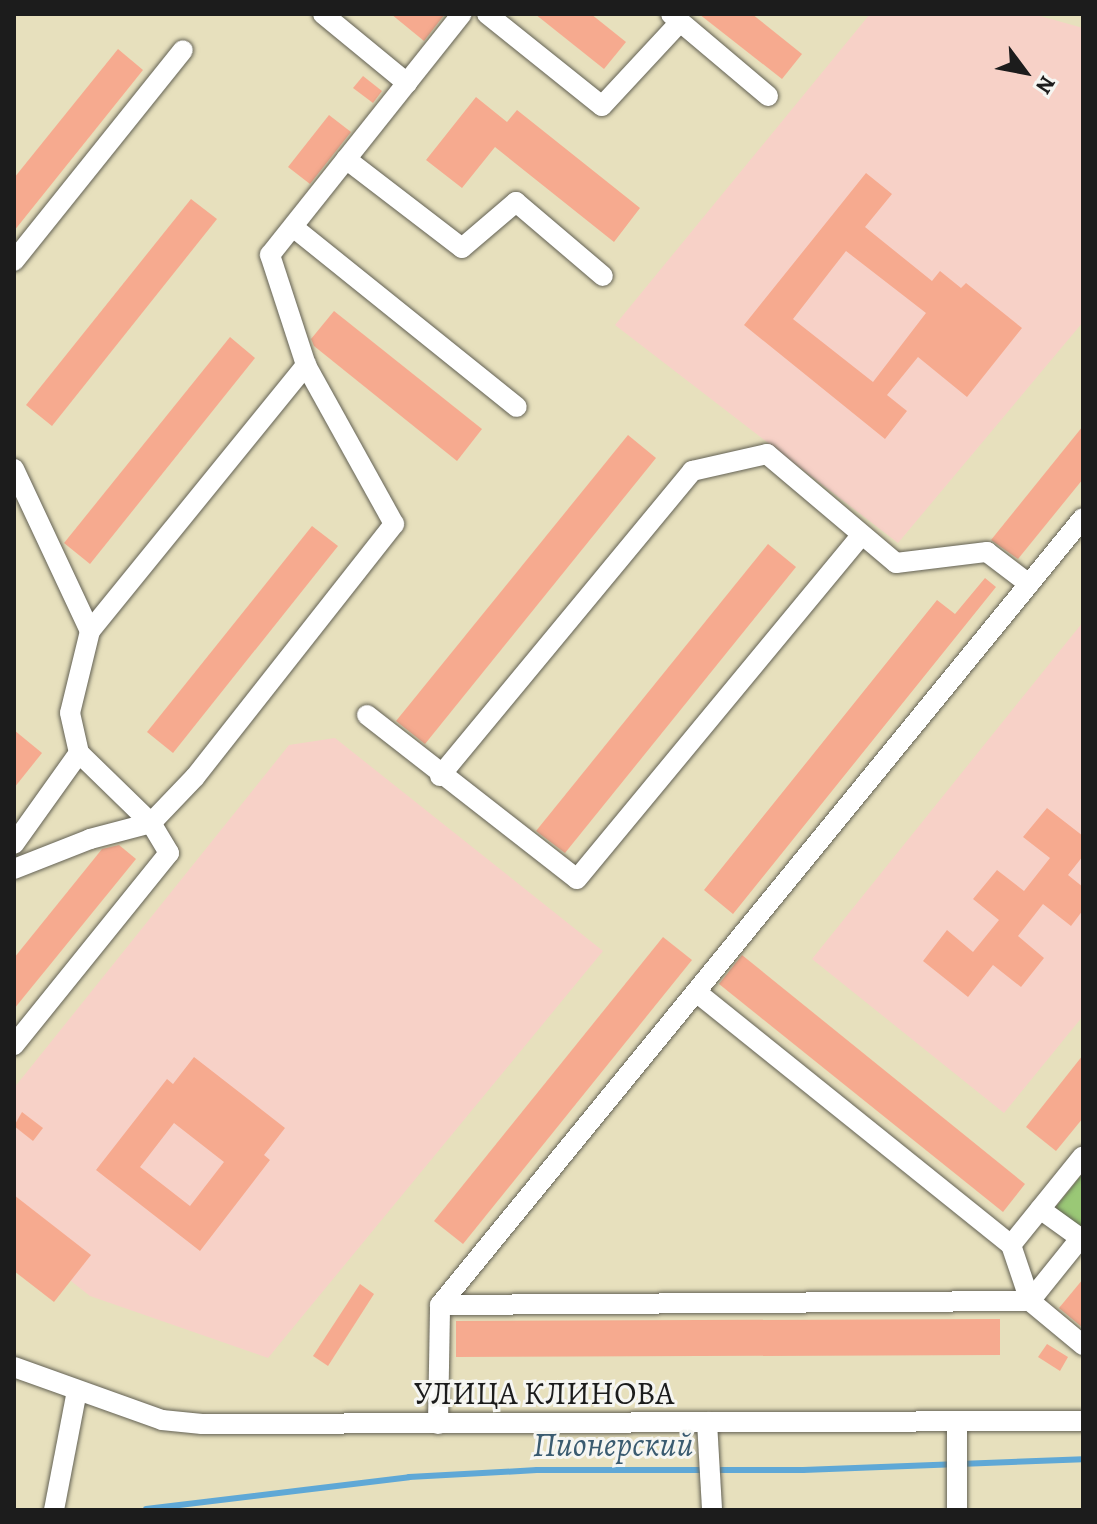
<!DOCTYPE html>
<html>
<head>
<meta charset="utf-8">
<style>
  body { margin:0 }
  #map { position:relative; width:1097px; height:1524px; overflow:hidden; background:#e7e0bd; font-family:Alegreya,serif }
  div>[style] { position:absolute }
  .built>* { inset:0; background:#f7d1c7 }
  .green>* { inset:0; background:#9ac876 }
  .stream>* { height:6px; margin:-3px; padding:0 3px; transform-origin:3px; border-radius:3px; background:#5fa8d6 }
  .building>* { inset:0; background:#f6aa8f }
  .roads { filter:drop-shadow(0 0 2px #636154) drop-shadow(0 0 2px #636154) }
  .minor>* { height:20px; margin:-10px; padding:0 10px; transform-origin:10px; border-radius:10px; background:#fff }
  span { translate:-50% -50%; white-space:nowrap; text-align:center; line-height:1.15; -webkit-text-stroke:6px #f6f6f2; paint-order:stroke }
  .street-label { font-size:32px; color:#1c1c1c }
  .water-label { font-size:34px; color:#3a5b70; font-style:italic }
  .frame { position:absolute; inset:0; border:16px solid #1c1c1c; pointer-events:none }
  .north { position:absolute; left:985px; top:32px; width:80px; height:80px; -webkit-text-stroke:6px #f6f6f2; paint-order:stroke; rotate:122deg; font-size:22px; font-weight:700; line-height:32px; text-align:center; color:#1c1c1c }
  .north::after { content:''; display:block; margin:auto; width:28px; height:36px; background:#1c1c1c; clip-path:polygon(50% 0,100% 100%,50% 72%,0 100%) }
</style>
</head>
<body>
<div id="map">
  <div class="built">
    <i style="clip-path:polygon(870px 14px,1033px 14px,1083px 28px,1083px 322px,898px 543px,615px 325px)"></i>
    <i style="clip-path:polygon(1083px 622px,1083px 1016px,1004px 1113px,812px 959px)"></i>
    <i style="clip-path:polygon(335px 738px,603px 951px,268px 1358px,90px 1296px,14px 1236px,14px 1088px,289px 745px)"></i>
  </div>
  <div class="green">
    <i style="clip-path:polygon(1083px 1173px,1083px 1227px,1080px 1227px,1055px 1208px)"></i>
  </div>
  <div class="stream">
    <i style="left:146px;top:1509px;width:265px;rotate:-6.9deg"></i>
    <i style="left:409px;top:1477px;width:128px;rotate:-3.1deg"></i>
    <i style="left:537px;top:1470px;width:266px"></i>
    <i style="left:803px;top:1470px;width:280px;rotate:-2.2deg"></i>
  </div>
  <div class="building">
    <i style="clip-path:polygon(391px 14px,445px 14px,424px 41px)"></i>
    <i style="clip-path:polygon(535px 14px,591px 14px,626px 42px,604px 69px)"></i>
    <i style="clip-path:polygon(699px 14px,752px 14px,802px 54px,782px 79px)"></i>
    <i style="clip-path:polygon(118px 49px,143px 70px,14px 231px,14px 178px)"></i>
    <i style="clip-path:polygon(363px 76px,382px 91px,373px 103px,353px 88px)"></i>
    <i style="clip-path:polygon(476px 97px,507px 122px,517px 110px,640px 208px,614px 242px,495px 147px,462px 188px,426px 160px)"></i>
    <i style="clip-path:polygon(329px 115px,351px 132px,310px 184px,288px 167px)"></i>
    <i style="clip-path:polygon(evenodd,866px 173px,892px 194px,865px 227px,932px 281px,940px 271px,961px 288px,966px 283px,1022px 328px,967px 397px,918px 357px,887px 395px,907px 411px,885px 439px,744px 325px,866px 173px,846px 251px,926px 313px,873px 382px,793px 319px,846px 251px)"></i>
    <i style="clip-path:polygon(191px 199px,217px 219px,52px 426px,26px 405px)"></i>
    <i style="clip-path:polygon(334px 311px,482px 429px,457px 461px,314px 346px,311px 339px)"></i>
    <i style="clip-path:polygon(230px 337px,255px 358px,90px 564px,64px 543px)"></i>
    <i style="clip-path:polygon(1083px 426px,1083px 479px,1018px 559px,991px 540px)"></i>
    <i style="clip-path:polygon(628px 435px,656px 458px,425px 744px,396px 721px)"></i>
    <i style="clip-path:polygon(312px 526px,338px 546px,173px 753px,147px 732px)"></i>
    <i style="clip-path:polygon(768px 544px,796px 567px,565px 853px,536px 831px)"></i>
    <i style="clip-path:polygon(985px 578px,996px 587px,733px 914px,704px 890px,937px 600px,955px 614px)"></i>
    <i style="clip-path:polygon(14px 730px,42px 753px,14px 788px)"></i>
    <i style="clip-path:polygon(1047px 808px,1083px 836px,1083px 856px,1068px 875px,1083px 887px,1083px 910px,1071px 926px,1043px 904px,1018px 936px,1044px 958px,1021px 987px,993px 965px,968px 997px,923px 961px,947px 930px,973px 952px,999px 920px,973px 899px,997px 870px,1024px 891px,1050px 858px,1023px 837px)"></i>
    <i style="clip-path:polygon(119px 845px,136px 859px,14px 1009px,14px 958px,102px 849px)"></i>
    <i style="clip-path:polygon(663px 937px,692px 960px,463px 1244px,434px 1221px)"></i>
    <i style="clip-path:polygon(742px 955px,1025px 1184px,1003px 1212px,719px 984px)"></i>
    <i style="clip-path:polygon(1083px 1055px,1083px 1118px,1056px 1151px,1026px 1127px)"></i>
    <i style="clip-path:polygon(evenodd,194px 1057px,285px 1128px,264px 1155px,270px 1160px,200px 1251px,96px 1170px,167px 1079px,173px 1084px,194px 1057px,174px 1123px,224px 1162px,190px 1206px,140px 1167px,174px 1123px)"></i>
    <i style="clip-path:polygon(22px 1112px,43px 1128px,33px 1141px,14px 1126px)"></i>
    <i style="clip-path:polygon(14px 1195px,91px 1255px,54px 1302px,14px 1271px)"></i>
    <i style="clip-path:polygon(1083px 1279px,1083px 1328px,1059px 1308px)"></i>
    <i style="clip-path:polygon(360px 1284px,374px 1294px,328px 1366px,313px 1356px)"></i>
    <i style="clip-path:polygon(1000px 1319px,1000px 1355px,456px 1357px,456px 1321px)"></i>
    <i style="clip-path:polygon(1047px 1344px,1068px 1357px,1060px 1371px,1038px 1357px)"></i>
  </div>
  <div class="roads">
    <div class="minor">
      <i style="left:323px;top:14px;width:109px;rotate:39.4deg"></i>
      <i style="left:487px;top:14px;width:147px;rotate:38.7deg"></i>
      <i style="left:602px;top:106px;width:115px;rotate:-47.1deg"></i>
      <i style="left:671px;top:14px;width:127px;rotate:40.2deg"></i>
      <i style="left:346px;top:159px;width:146px;rotate:37.5deg"></i>
      <i style="left:462px;top:248px;width:71px;rotate:-40.4deg"></i>
      <i style="left:516px;top:202px;width:114px;rotate:40.4deg"></i>
      <i style="left:293px;top:227px;width:287px;rotate:38.8deg"></i>
      <i style="left:14px;top:261px;width:270px;rotate:-51.3deg"></i>
      <i style="left:14px;top:469px;width:179px;rotate:64.9deg"></i>
      <i style="left:90px;top:631px;width:84px;rotate:103.7deg"></i>
      <i style="left:70px;top:713px;width:41px;rotate:77.3deg"></i>
      <i style="left:79px;top:753px;width:100px;rotate:44.2deg"></i>
      <i style="left:151px;top:823px;width:35px;rotate:59deg"></i>
      <i style="left:169px;top:853px;width:247px;rotate:128.9deg"></i>
      <i style="left:90px;top:631px;width:343px;rotate:-50.9deg"></i>
      <i style="left:306px;top:365px;width:116px;rotate:-108.1deg"></i>
      <i style="left:270px;top:255px;width:308px;rotate:-51.5deg"></i>
      <i style="left:367px;top:715px;width:266px;rotate:38deg"></i>
      <i style="left:577px;top:879px;width:444px;rotate:-50.4deg"></i>
      <i style="left:440px;top:776px;width:396px;rotate:-50.4deg"></i>
      <i style="left:692px;top:471px;width:77px;rotate:-12.8deg"></i>
      <i style="left:767px;top:454px;width:169px;rotate:40.2deg"></i>
      <i style="left:896px;top:563px;width:92px;rotate:-6.9deg"></i>
      <i style="left:987px;top:552px;width:53px;rotate:37.3deg"></i>
      <i style="left:14px;top:844px;width:112px;rotate:-54.5deg"></i>
      <i style="left:14px;top:869px;width:82px;rotate:-21.5deg"></i>
      <i style="left:90px;top:839px;width:63px;rotate:-14.7deg"></i>
      <i style="left:151px;top:823px;width:64px;rotate:-46.3deg"></i>
      <i style="left:195px;top:777px;width:322px;rotate:-51.8deg"></i>
      <i style="left:394px;top:524px;width:182px;rotate:-119deg"></i>
      <i style="left:1040px;top:1209px;width:53px;rotate:35.8deg"></i>
      <i style="left:1079px;top:1240px;width:78px;rotate:128.8deg"></i>
      <i style="left:1030px;top:1301px;width:69px;rotate:39.7deg"></i>
      <i style="left:1011px;top:1245px;width:114px;rotate:-51deg"></i>
      <i style="left:440px;top:1305px;width:590px;rotate:-0.39deg"></i>
      <i style="left:1030px;top:1301px;width:59px;rotate:-108.7deg"></i>
      <i style="left:1011px;top:1245px;width:404px;rotate:-141.2deg"></i>
      <i style="left:14px;top:1367px;width:157px;rotate:19.7deg"></i>
      <i style="left:162px;top:1420px;width:40px;rotate:5.7deg"></i>
      <i style="left:202px;top:1424px;width:881px;rotate:-0.2deg"></i>
      <i style="left:707px;top:1422px;width:88px;rotate:86.7deg"></i>
      <i style="left:438px;top:1424px;width:119px;rotate:-89deg"></i>
      <i style="left:440px;top:1305px;width:1016px;rotate:-50.75deg"></i>
      <i style="left:54px;top:1510px;width:121px;rotate:-79.1deg"></i>
      <i style="left:957px;top:1510px;width:89px;rotate:-90deg"></i>
    </div>
  </div>
  <div class="street-label">
    <span style="left:544px;top:1393px">УЛИЦА КЛИНОВА</span>
  </div>
  <div class="water-label">
    <span style="left:613px;top:1445px">Пионерский</span>
  </div>
  <div class="frame"></div>
  <div class="north">N</div>
</div>
</body>
</html>
